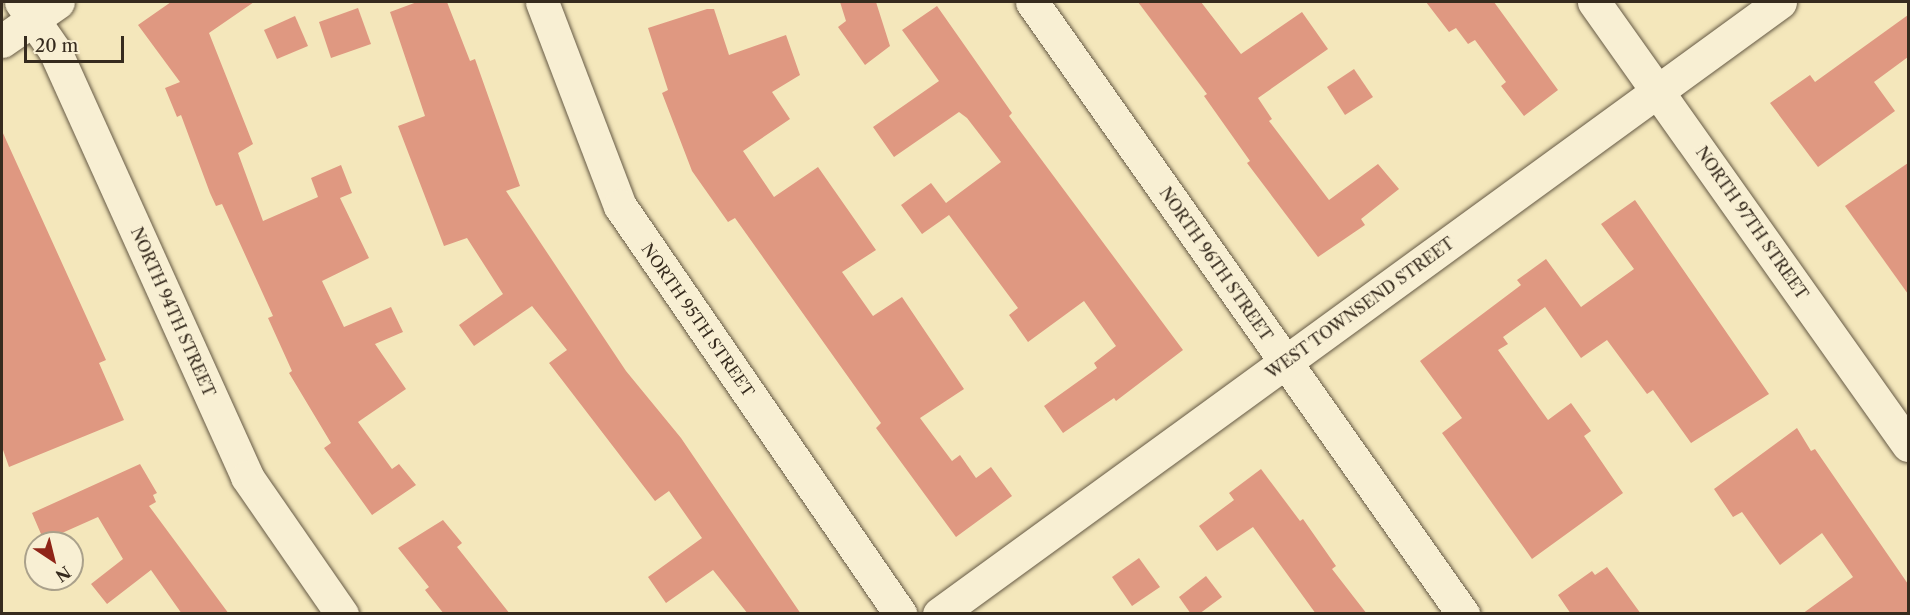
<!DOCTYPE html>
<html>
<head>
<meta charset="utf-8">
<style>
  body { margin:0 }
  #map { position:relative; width:1910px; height:615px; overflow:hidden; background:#f4e7bb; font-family:"Libre Caslon Text",serif }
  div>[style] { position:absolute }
  .building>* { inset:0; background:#df9881 }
  .roads { filter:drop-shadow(0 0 2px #665a45) drop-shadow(0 0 2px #665a45) }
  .street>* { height:33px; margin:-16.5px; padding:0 16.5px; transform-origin:16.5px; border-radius:16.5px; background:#f8efd3 }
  span { translate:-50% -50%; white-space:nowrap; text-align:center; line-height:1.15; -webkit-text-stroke:6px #f8efd3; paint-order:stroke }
  .street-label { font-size:16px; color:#362b1e }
  .frame { position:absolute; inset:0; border:3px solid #362b1e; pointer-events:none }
  .north { position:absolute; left:24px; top:531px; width:60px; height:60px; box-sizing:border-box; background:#f8efd3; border:2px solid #aaa18b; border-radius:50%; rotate:145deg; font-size:16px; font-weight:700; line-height:24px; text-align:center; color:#362b1e }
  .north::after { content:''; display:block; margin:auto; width:21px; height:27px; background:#8f2418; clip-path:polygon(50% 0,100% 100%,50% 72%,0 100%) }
  .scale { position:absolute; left:24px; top:36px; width:100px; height:27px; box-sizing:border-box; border:3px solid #362b1e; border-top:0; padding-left:8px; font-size:18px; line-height:21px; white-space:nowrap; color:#362b1e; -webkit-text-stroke:4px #f8efd3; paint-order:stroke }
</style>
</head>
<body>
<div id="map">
  <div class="building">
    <i style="clip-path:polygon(171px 2px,254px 2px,209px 33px,253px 144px,238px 153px,263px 221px,318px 197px,311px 178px,341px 165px,352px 193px,340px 198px,369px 258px,322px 281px,344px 327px,391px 307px,403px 332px,375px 344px,406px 389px,358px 422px,392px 469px,399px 464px,416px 485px,372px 515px,324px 448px,331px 443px,289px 373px,292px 371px,268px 318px,273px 316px,222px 204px,216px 206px,210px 193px,181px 115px,177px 117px,165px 88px,180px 82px,138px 25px)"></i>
    <i style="clip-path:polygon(417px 2px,447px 2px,470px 61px,475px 59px,520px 186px,506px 191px,626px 371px,681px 438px,801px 614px,748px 614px,713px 570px,666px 603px,648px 577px,702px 538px,669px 491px,655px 501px,549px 363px,567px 350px,532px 306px,474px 346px,459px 325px,503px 294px,467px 238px,444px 246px,398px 126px,425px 116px,390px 12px)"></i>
    <i style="clip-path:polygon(840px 2px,876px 2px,890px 46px,865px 65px,838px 27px,846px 21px)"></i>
    <i style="clip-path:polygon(1138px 2px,1201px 2px,1241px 54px,1302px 12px,1328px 49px,1258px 98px,1272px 119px,1269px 121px,1329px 200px,1378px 164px,1399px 189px,1361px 219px,1365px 225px,1318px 257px,1247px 163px,1250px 161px,1204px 96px,1207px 94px)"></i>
    <i style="clip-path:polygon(1426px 2px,1494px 2px,1558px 90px,1524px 116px,1501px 86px,1506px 82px,1475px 40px,1468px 44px,1456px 28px,1449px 32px)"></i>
    <i style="clip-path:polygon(937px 6px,1012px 113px,1009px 116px,1183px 350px,1116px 401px,1114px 398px,1063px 433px,1044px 406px,1097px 368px,1094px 363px,1116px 346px,1084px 301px,1028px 342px,1009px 315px,1018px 308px,949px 215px,922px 234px,901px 205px,931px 183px,946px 203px,1001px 162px,967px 118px,959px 112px,894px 157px,873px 127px,939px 81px,902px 30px)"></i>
    <i style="clip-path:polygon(358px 8px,371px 44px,331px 58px,319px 22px)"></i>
    <i style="clip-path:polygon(707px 9px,714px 9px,729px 55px,786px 35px,800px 75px,772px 92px,790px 119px,743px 151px,774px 197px,818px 167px,876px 250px,842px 272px,873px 316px,902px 297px,964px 389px,920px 418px,952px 461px,960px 455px,976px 478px,991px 467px,1012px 496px,956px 537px,876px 428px,881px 423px,735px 218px,728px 222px,692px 171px,662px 93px,668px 90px,648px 28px)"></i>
    <i style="clip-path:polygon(1908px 15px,1908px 57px,1874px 82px,1895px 111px,1818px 167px,1770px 103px,1810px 75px,1815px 82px)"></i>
    <i style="clip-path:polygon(295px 16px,308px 46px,277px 59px,264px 30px)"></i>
    <i style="clip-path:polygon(1354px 69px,1373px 97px,1345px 115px,1327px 87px)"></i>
    <i style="clip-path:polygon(2px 131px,106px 360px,99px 363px,124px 420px,9px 467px,2px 447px)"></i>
    <i style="clip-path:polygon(1908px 163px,1908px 294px,1845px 206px)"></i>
    <i style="clip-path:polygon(1635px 200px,1769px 394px,1691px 443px,1653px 390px,1647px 394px,1607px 340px,1581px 358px,1545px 307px,1503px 337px,1508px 344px,1498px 350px,1548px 420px,1571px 403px,1591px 431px,1584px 436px,1623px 493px,1532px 559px,1442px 433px,1462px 418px,1420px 361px,1521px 285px,1517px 280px,1546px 259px,1581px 307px,1634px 269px,1601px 224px)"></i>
    <i style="clip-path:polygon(1797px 428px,1811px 451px,1815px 449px,1908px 584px,1908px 614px,1802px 614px,1853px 577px,1822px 533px,1780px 565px,1742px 512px,1733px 517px,1714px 489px)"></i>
    <i style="clip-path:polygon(140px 464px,157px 493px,153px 495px,156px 502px,149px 506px,229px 614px,182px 614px,151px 570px,107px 604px,91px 584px,123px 559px,98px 517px,44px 541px,32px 513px)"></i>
    <i style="clip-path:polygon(1261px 469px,1300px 521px,1303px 519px,1336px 566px,1332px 569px,1367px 614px,1316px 614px,1253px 527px,1217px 551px,1199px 526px,1234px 500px,1229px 493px)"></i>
    <i style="clip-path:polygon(443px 520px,462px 543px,457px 547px,510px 614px,444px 614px,425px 590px,429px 587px,398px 548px)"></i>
    <i style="clip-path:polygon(1139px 558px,1160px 587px,1132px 606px,1112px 577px)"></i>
    <i style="clip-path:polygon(1607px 567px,1641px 614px,1571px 614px,1558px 595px,1592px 571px,1595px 575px)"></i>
    <i style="clip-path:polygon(1206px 576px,1222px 597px,1199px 614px,1191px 614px,1179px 597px)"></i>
  </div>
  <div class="roads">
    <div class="street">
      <i style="left:21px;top:2px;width:60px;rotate:55.2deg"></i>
      <i style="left:55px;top:51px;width:467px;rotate:65.7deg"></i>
      <i style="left:247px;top:477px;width:167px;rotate:55.3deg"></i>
      <i style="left:542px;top:2px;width:218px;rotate:69.1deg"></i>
      <i style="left:620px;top:206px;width:495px;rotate:55.5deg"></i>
      <i style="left:1032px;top:2px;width:749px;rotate:54.84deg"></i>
      <i style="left:1594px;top:2px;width:543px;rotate:54.67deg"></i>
      <i style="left:2px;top:41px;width:68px;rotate:-34.9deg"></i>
      <i style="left:939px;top:614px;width:1040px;rotate:-36.04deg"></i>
    </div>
  </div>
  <div class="street-label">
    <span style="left:1752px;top:223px;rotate:55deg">NORTH 97TH STREET</span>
    <span style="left:1216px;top:264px;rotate:55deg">NORTH 96TH STREET</span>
    <span style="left:1360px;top:308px;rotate:-36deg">WEST TOWNSEND STREET</span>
    <span style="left:173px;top:312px;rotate:66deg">NORTH 94TH STREET</span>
    <span style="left:698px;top:320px;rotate:55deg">NORTH 95TH STREET</span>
  </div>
  <div class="frame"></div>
  <div class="north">N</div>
  <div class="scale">20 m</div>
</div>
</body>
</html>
